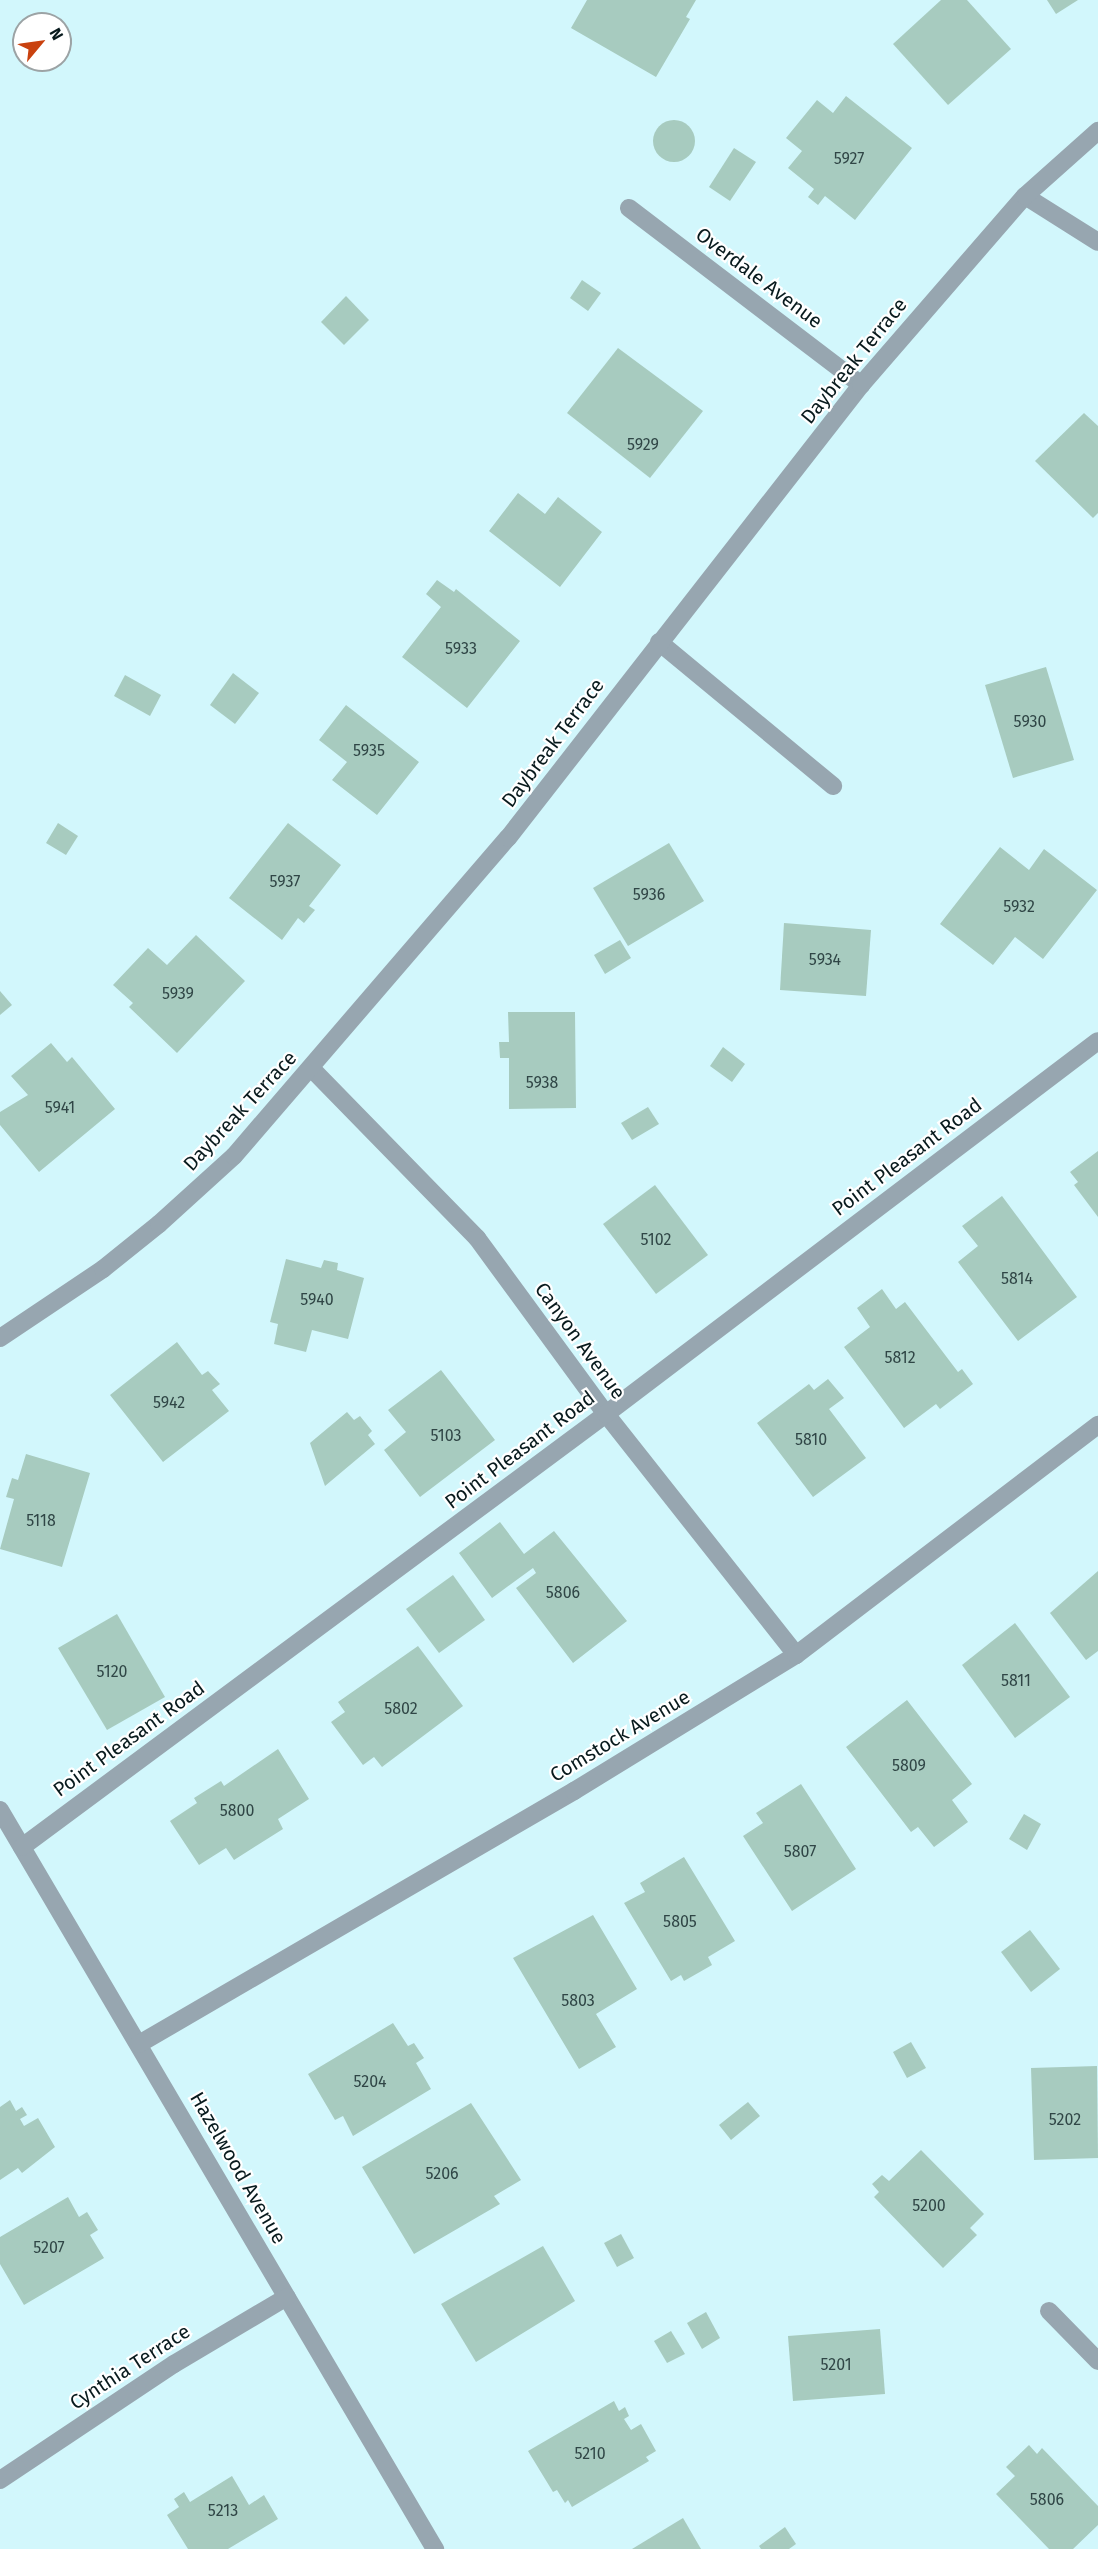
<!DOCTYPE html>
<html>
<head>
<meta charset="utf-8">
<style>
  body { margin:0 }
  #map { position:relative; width:1098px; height:2549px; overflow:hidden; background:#d2f7fc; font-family:"Fira Sans",sans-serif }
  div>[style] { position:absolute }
  .building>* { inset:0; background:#a7cbbf }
  .round { border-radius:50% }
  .minor>* { height:18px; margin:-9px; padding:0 9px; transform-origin:9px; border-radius:9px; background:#97a6b0 }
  span { translate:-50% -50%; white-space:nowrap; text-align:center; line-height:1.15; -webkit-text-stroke:4.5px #fff; paint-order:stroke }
  .number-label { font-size:16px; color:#304646 }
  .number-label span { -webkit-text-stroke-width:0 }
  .street-label { font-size:20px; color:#081a1d }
  .north { position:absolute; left:12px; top:12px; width:60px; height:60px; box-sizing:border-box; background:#fff; border:2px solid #9ca3a5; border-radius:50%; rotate:61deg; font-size:16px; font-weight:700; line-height:24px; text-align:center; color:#081a1d }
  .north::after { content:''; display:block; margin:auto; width:21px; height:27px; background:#c9420f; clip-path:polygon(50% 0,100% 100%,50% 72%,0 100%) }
</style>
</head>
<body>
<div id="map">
  <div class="building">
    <i style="clip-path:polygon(587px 0,696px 0,686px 17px,690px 19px,656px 77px,571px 28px)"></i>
    <i style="clip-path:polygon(941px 0,967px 0,1011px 49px,948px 105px,893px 44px)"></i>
    <i style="clip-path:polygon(1047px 0,1078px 0,1056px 14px)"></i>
    <i style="clip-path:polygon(846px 96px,912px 148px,855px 220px,825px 196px,818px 205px,808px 197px,814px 189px,788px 168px,802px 151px,786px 138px,817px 100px,833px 113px)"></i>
    <i class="round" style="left:653px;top:120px;width:42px;height:42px"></i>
    <i style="clip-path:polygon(734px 148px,756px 162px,730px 201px,709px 187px)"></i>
    <i style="clip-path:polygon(582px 280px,601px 293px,588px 311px,570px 298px)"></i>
    <i style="clip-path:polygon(346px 296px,369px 320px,344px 345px,321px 322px)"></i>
    <i style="clip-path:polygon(618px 348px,703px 411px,650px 478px,567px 413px)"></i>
    <i style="clip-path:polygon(1084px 413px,1098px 426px,1098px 513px,1093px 518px,1035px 461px)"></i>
    <i style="clip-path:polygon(518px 493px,545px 514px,558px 497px,602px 532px,560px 587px,489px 531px)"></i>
    <i style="clip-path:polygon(437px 580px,454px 592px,456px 589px,520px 641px,467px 708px,402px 657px,441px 607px,426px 594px)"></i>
    <i style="clip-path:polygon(1046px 667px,1074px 760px,1013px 778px,985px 685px)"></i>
    <i style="clip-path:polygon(233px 673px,259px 693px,235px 724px,210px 705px)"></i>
    <i style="clip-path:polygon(125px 675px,161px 695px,150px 716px,114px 696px)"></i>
    <i style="clip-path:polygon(346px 705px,419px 762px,377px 815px,332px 780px,347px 762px,319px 740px)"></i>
    <i style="clip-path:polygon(58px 823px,78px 836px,66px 855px,46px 843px)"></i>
    <i style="clip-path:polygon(288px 823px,341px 865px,309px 906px,315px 910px,304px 923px,298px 918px,282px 940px,229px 898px)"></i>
    <i style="clip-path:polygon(669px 843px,704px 901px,628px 946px,593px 888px)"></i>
    <i style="clip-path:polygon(1000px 847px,1029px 870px,1044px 849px,1097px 890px,1043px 959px,1015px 937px,993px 965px,940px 924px)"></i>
    <i style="clip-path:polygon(784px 923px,871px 930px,866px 996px,780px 990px)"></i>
    <i style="clip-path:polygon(196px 935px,245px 981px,177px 1053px,129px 1007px,133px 1003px,113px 985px,148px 948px,167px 965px)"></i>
    <i style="clip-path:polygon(620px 940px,631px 958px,605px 974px,594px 955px)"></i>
    <i style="clip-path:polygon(0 991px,12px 1005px,0 1015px)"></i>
    <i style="clip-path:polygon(508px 1012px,575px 1012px,576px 1108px,509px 1109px,509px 1058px,500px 1058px,499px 1042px,509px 1042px)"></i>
    <i style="clip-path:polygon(51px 1043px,67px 1062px,72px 1057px,115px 1109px,39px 1172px,0 1125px,0 1112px,28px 1095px,11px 1076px)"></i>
    <i style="clip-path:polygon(723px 1047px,745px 1064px,732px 1082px,710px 1066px)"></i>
    <i style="clip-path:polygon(648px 1107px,659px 1124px,632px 1140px,621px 1123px)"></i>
    <i style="clip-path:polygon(1098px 1151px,1098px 1217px,1074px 1185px,1078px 1182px,1070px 1172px)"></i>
    <i style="clip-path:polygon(655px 1185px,708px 1255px,656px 1294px,603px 1224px)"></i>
    <i style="clip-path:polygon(1002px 1196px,1077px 1297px,1018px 1341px,958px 1262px,978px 1246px,962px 1226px)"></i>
    <i style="clip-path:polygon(286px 1259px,321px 1268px,324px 1260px,338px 1263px,337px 1270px,364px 1278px,348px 1339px,312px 1330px,306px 1352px,274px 1344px,278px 1324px,270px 1322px)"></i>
    <i style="clip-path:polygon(882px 1289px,896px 1309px,905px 1302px,958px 1372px,962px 1369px,973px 1384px,940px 1409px,936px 1404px,904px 1428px,844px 1347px,870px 1327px,857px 1308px)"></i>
    <i style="clip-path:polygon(177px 1342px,202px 1375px,208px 1371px,220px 1384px,212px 1390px,229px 1411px,163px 1462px,110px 1395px)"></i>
    <i style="clip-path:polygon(441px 1370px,495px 1440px,420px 1497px,384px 1450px,406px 1432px,388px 1410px)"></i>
    <i style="clip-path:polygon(828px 1379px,844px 1398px,829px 1409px,866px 1458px,813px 1497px,757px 1423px,809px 1384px,814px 1390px)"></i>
    <i style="clip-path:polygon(347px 1412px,354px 1420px,360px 1416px,372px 1431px,368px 1435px,375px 1444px,325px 1486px,310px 1443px)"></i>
    <i style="clip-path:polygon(26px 1454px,90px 1473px,62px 1567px,0 1549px,14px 1499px,6px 1497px,12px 1478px,18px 1480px)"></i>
    <i style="clip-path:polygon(500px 1522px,524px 1554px,554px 1531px,627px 1621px,573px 1663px,516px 1588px,536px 1573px,533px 1568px,492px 1598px,459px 1553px)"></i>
    <i style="clip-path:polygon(1098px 1571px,1098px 1651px,1086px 1660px,1050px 1613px)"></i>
    <i style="clip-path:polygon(453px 1575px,485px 1620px,439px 1653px,406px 1609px)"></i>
    <i style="clip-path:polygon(117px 1614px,165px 1697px,107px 1730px,58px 1648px)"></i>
    <i style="clip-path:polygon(1015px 1623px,1070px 1697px,1015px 1738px,962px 1665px)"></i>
    <i style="clip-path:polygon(418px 1646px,463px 1706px,382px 1767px,374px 1757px,363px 1765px,331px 1722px,345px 1712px,338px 1702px)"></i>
    <i style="clip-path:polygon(907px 1700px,972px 1784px,952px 1800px,968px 1822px,934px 1847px,918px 1827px,911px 1832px,846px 1747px)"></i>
    <i style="clip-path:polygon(278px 1749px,309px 1799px,278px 1819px,283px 1829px,234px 1860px,226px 1848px,199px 1865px,170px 1821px,197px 1803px,194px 1798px,221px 1781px,224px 1786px)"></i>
    <i style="clip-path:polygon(801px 1784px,856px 1869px,792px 1911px,743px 1836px,763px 1823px,756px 1813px)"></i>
    <i style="clip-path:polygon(1024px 1814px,1041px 1824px,1027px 1850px,1009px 1839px)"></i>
    <i style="clip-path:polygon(684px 1857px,735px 1941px,708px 1957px,712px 1965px,684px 1981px,681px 1975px,671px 1981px,624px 1903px,645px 1892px,640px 1883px)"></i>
    <i style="clip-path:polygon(593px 1915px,637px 1989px,596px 2014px,616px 2047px,579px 2069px,513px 1958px)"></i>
    <i style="clip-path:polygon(1030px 1930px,1060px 1969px,1031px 1992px,1001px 1952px)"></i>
    <i style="clip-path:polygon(393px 2023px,408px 2046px,414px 2043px,424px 2058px,416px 2063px,431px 2089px,353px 2136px,343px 2116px,335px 2120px,308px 2074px)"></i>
    <i style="clip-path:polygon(911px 2042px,926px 2068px,907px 2078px,893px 2052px)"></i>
    <i style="clip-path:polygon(1097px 2066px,1098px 2158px,1034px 2160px,1031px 2068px)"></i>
    <i style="clip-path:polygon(10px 2100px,16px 2111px,22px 2107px,27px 2115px,20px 2119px,24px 2126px,38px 2118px,55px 2147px,22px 2173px,18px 2168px,0 2180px,0 2107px)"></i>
    <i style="clip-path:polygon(748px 2102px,760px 2116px,731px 2140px,719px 2125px)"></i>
    <i style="clip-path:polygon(471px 2103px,521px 2180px,494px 2196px,500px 2204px,414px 2254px,362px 2167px)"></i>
    <i style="clip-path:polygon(921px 2150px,984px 2214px,970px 2228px,977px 2235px,943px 2268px,874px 2197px,879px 2192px,872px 2184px,882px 2175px,889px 2181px)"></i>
    <i style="clip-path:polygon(68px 2197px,79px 2217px,87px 2212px,98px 2230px,90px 2235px,104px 2258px,24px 2305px,0 2264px,0 2237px)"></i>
    <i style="clip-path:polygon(621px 2234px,634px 2258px,617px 2267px,604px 2243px)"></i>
    <i style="clip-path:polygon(543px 2246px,575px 2301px,476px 2362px,441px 2304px)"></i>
    <i style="clip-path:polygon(706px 2312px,720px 2338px,702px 2349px,687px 2323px)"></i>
    <i style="clip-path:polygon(880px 2329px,885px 2394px,793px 2401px,788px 2336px)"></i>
    <i style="clip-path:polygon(671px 2331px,685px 2354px,667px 2363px,654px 2341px)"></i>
    <i style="clip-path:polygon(614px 2401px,619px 2411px,625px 2407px,629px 2416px,624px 2419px,631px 2430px,641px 2424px,656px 2451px,646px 2457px,649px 2461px,572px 2507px,568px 2500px,565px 2503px,557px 2490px,553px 2492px,528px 2451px)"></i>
    <i style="clip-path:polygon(1029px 2445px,1037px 2454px,1042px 2448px,1098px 2506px,1098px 2525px,1073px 2549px,1049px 2549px,996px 2494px,1015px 2476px,1006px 2467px)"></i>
    <i style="clip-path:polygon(232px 2476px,249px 2505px,264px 2495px,278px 2519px,228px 2549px,188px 2549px,167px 2515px,179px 2507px,174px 2499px,184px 2492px,190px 2502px)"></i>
    <i style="clip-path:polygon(683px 2518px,701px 2549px,632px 2549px)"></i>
    <i style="clip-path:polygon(785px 2527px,796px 2544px,789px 2549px,761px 2549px,759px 2546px)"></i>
  </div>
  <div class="minor">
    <i style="left:1025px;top:196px;width:86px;rotate:32.2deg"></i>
    <i style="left:629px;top:208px;width:292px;rotate:37.3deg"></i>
    <i style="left:659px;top:642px;width:226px;rotate:39.6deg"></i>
    <i style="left:311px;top:1068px;width:238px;rotate:45.7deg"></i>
    <i style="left:477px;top:1238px;width:218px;rotate:53.8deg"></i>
    <i style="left:606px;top:1414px;width:307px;rotate:51.7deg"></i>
    <i style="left:0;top:1338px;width:124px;rotate:-33.8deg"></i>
    <i style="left:103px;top:1269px;width:72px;rotate:-38.8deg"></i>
    <i style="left:159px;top:1224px;width:101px;rotate:-42.2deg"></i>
    <i style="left:234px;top:1156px;width:420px;rotate:-49.3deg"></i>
    <i style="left:508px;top:838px;width:574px;rotate:-52.07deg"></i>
    <i style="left:861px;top:385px;width:250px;rotate:-49.1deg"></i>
    <i style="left:1025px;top:196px;width:98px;rotate:-41.7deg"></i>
    <i style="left:0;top:1810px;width:858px;rotate:59.52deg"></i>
    <i style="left:22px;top:1847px;width:727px;rotate:-36.55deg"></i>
    <i style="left:606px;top:1414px;width:617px;rotate:-37.17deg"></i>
    <i style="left:139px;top:2044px;width:503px;rotate:-30.18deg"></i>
    <i style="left:574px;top:1791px;width:260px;rotate:-31.5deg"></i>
    <i style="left:796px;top:1655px;width:380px;rotate:-37.3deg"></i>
    <i style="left:1049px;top:2311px;width:70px;rotate:45.6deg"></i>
    <i style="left:0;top:2480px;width:209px;rotate:-33.7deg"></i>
    <i style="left:174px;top:2364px;width:131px;rotate:-30.7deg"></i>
  </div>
  <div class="number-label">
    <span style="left:849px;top:159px">5927</span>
    <span style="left:643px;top:445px">5929</span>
    <span style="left:461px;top:649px">5933</span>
    <span style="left:1030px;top:722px">5930</span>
    <span style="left:369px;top:751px">5935</span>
    <span style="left:285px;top:882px">5937</span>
    <span style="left:649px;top:895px">5936</span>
    <span style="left:1019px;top:907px">5932</span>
    <span style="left:825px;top:960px">5934</span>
    <span style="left:178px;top:994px">5939</span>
    <span style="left:542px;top:1083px">5938</span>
    <span style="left:60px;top:1108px">5941</span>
    <span style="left:656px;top:1240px">5102</span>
    <span style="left:1017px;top:1279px">5814</span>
    <span style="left:317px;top:1300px">5940</span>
    <span style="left:900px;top:1358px">5812</span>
    <span style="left:169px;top:1403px">5942</span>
    <span style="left:446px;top:1436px">5103</span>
    <span style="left:811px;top:1440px">5810</span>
    <span style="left:41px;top:1521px">5118</span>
    <span style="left:563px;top:1593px">5806</span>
    <span style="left:112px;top:1672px">5120</span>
    <span style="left:1016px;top:1681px">5811</span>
    <span style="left:401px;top:1709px">5802</span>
    <span style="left:909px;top:1766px">5809</span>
    <span style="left:237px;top:1811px">5800</span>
    <span style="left:800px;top:1852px">5807</span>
    <span style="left:680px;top:1922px">5805</span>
    <span style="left:578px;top:2001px">5803</span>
    <span style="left:370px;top:2082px">5204</span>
    <span style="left:1065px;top:2120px">5202</span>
    <span style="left:442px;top:2174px">5206</span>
    <span style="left:929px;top:2206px">5200</span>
    <span style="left:49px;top:2248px">5207</span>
    <span style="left:836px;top:2365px">5201</span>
    <span style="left:590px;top:2454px">5210</span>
    <span style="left:1047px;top:2500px">5806</span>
    <span style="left:223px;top:2511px">5213</span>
  </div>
  <div class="street-label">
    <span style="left:759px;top:278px;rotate:37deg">Overdale Avenue</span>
    <span style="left:854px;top:361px;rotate:-51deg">Daybreak Terrace</span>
    <span style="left:553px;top:743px;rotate:-53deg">Daybreak Terrace</span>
    <span style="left:240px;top:1111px;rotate:-47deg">Daybreak Terrace</span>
    <span style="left:907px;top:1157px;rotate:-37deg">Point Pleasant Road</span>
    <span style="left:580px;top:1341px;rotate:54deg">Canyon Avenue</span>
    <span style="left:520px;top:1450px;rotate:-37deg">Point Pleasant Road</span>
    <span style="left:620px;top:1736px;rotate:-31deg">Comstock Avenue</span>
    <span style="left:129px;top:1739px;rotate:-36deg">Point Pleasant Road</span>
    <span style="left:238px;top:2168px;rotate:60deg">Hazelwood Avenue</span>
    <span style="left:130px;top:2367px;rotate:-33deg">Cynthia Terrace</span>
  </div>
  <div class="north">N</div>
</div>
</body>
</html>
